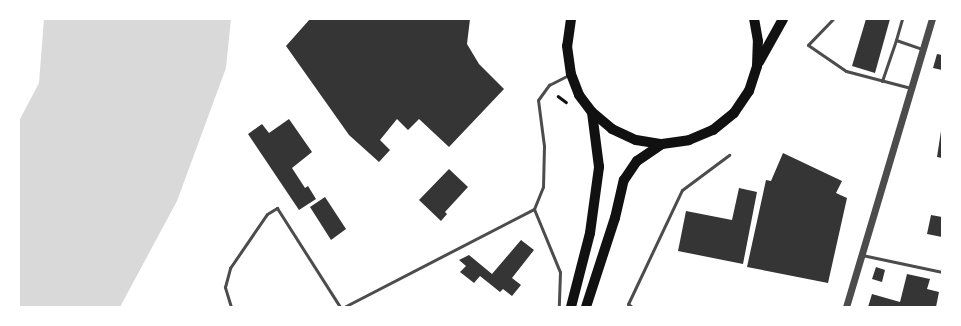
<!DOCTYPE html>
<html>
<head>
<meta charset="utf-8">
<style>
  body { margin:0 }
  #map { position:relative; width:961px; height:326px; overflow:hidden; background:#fff; font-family:"Golos Text",sans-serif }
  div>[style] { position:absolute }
  .water>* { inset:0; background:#d9d9d9 }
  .building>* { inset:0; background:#353535 }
  .path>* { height:2.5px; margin:-1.25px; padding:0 1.25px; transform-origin:1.25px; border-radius:1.25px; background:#111 }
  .service>* { height:3px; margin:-1.5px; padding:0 1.5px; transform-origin:1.5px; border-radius:1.5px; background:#4c4c4c }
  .tertiary>* { height:7px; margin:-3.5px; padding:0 3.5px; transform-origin:3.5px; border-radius:3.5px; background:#4c4c4c }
  .primary>* { height:10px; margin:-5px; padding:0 5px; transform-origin:5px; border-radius:5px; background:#111 }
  span { translate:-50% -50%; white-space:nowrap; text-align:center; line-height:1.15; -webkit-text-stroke:4px #fff; paint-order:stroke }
  .frame { position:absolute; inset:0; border:20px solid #fff; pointer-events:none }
</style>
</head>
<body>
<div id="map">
  <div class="water">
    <i style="clip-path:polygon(44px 19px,231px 19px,226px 68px,177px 201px,120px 307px,19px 307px,19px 121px,39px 83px)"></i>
  </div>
  <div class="building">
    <i style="clip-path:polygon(310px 19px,470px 19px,467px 44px,479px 64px,504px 89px,449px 147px,419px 119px,408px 130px,397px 119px,380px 140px,390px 150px,379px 162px,349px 135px,286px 46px)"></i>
    <i style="clip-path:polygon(866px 19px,890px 19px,875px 73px,852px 66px)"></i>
    <i style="clip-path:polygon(937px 54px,942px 55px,942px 70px,933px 68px)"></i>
    <i style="clip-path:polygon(289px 119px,312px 152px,292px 168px,305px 188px,308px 186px,316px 199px,299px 210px,248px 134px,262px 124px,269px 133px)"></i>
    <i style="clip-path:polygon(941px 131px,942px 131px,942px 158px,937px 157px)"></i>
    <i style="clip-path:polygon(783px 153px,842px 181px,836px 193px,847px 198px,828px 283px,747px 267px,766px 180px,771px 181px)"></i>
    <i style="clip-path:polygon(449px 169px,468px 187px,445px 212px,447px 214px,441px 221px,419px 200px)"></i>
    <i style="clip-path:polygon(739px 188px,757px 192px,743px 264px,678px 251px,686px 211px,732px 220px)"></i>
    <i style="clip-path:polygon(325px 197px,346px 229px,331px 240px,310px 207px)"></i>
    <i style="clip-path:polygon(931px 215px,942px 217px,942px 237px,927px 234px)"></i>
    <i style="clip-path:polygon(521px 240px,534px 250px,512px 278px,521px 285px,512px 296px,503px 289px,500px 292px,480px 276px,474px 283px,460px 272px,466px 266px,459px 260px,469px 255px,492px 274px)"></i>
    <i style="clip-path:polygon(876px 267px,885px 270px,882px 282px,872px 279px)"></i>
    <i style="clip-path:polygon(907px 274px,930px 279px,927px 289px,939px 292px,936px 307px,868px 307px,872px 294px,900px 302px)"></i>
  </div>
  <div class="path">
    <i style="left:558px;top:96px;width:10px;rotate:37deg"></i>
  </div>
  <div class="service">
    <i style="left:833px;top:19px;width:36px;rotate:134deg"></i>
    <i style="left:808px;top:45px;width:46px;rotate:34.4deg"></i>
    <i style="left:846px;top:71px;width:67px;rotate:14.7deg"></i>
    <i style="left:902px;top:19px;width:22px;rotate:106deg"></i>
    <i style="left:896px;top:40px;width:28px;rotate:19deg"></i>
    <i style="left:882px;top:81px;width:43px;rotate:-71.1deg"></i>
    <i style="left:534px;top:209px;width:68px;rotate:67.6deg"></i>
    <i style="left:560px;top:272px;width:35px;rotate:92deg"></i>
    <i style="left:862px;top:255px;width:82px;rotate:12deg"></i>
    <i style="left:231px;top:307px;width:21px;rotate:-107deg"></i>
    <i style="left:225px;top:287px;width:20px;rotate:-75deg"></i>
    <i style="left:230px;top:268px;width:65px;rotate:-55.6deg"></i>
    <i style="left:267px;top:214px;width:12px;rotate:-31deg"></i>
    <i style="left:277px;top:208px;width:117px;rotate:57.5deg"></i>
    <i style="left:344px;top:307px;width:214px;rotate:-27.3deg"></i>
    <i style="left:534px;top:209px;width:24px;rotate:-68deg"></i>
    <i style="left:543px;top:187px;width:41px;rotate:-88.6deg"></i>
    <i style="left:544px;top:146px;width:46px;rotate:-97.4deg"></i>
    <i style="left:538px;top:100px;width:19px;rotate:-54deg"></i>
    <i style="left:549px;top:85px;width:22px;rotate:-27deg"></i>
    <i style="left:632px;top:307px;width:5px;rotate:-143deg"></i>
    <i style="left:628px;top:304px;width:126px;rotate:-64.7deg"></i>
    <i style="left:682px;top:190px;width:59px;rotate:-36.7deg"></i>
  </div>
  <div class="tertiary">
    <i style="left:846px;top:307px;width:301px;rotate:-73.4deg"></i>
  </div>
  <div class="primary">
    <i style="left:571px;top:19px;width:27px;rotate:98deg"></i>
    <i style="left:567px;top:46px;width:28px;rotate:82deg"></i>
    <i style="left:571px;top:74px;width:22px;rotate:69deg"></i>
    <i style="left:579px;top:95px;width:21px;rotate:53deg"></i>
    <i style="left:592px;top:112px;width:26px;rotate:40deg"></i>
    <i style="left:612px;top:129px;width:26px;rotate:25deg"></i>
    <i style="left:636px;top:140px;width:26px;rotate:9deg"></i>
    <i style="left:662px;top:144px;width:27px;rotate:-8deg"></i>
    <i style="left:689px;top:140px;width:26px;rotate:-23deg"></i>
    <i style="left:713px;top:130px;width:27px;rotate:-39deg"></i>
    <i style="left:734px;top:113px;width:27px;rotate:-56deg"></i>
    <i style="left:749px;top:91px;width:26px;rotate:-72deg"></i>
    <i style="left:757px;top:66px;width:25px;rotate:-88deg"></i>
    <i style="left:758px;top:41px;width:22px;rotate:-100deg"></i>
    <i style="left:759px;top:62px;width:49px;rotate:-60.8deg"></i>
    <i style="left:571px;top:307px;width:76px;rotate:-75.6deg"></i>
    <i style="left:590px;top:233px;width:67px;rotate:-82.2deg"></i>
    <i style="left:599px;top:167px;width:55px;rotate:-97.3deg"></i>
    <i style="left:586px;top:307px;width:94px;rotate:-72deg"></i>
    <i style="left:615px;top:218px;width:39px;rotate:-77deg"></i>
    <i style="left:624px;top:180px;width:23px;rotate:-56deg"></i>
    <i style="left:637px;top:161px;width:30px;rotate:-34deg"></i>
  </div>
  <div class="frame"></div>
</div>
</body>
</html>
